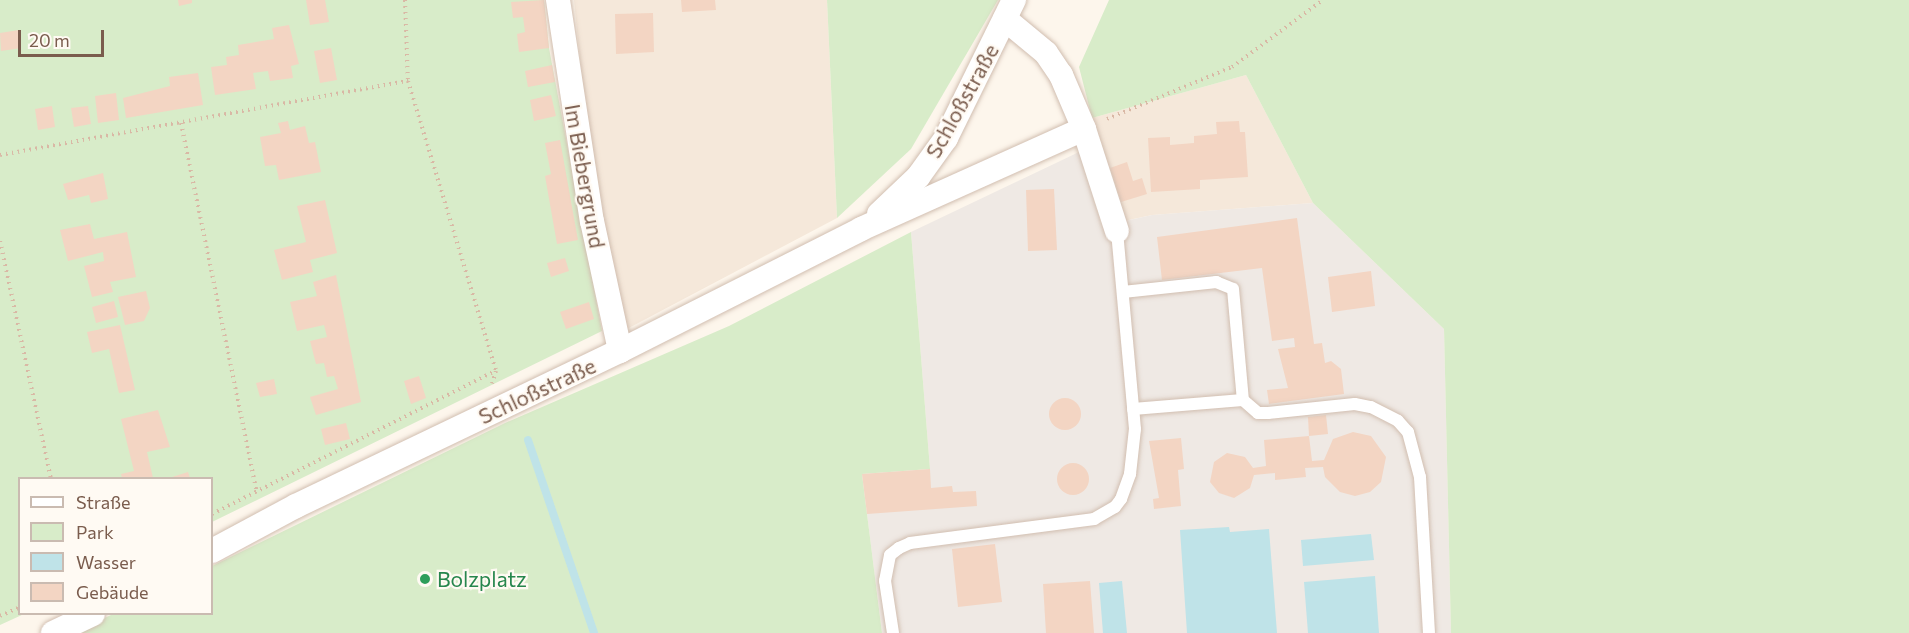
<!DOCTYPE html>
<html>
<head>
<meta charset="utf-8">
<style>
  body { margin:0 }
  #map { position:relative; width:1909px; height:633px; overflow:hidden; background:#fdf6ec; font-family:Commissioner,sans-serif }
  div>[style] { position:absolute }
  .residential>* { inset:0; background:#f5e8da }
  .industrial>* { inset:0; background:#efe9e4 }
  .green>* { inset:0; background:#d8ecc9 }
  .water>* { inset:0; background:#bfe3e8 }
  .stream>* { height:8px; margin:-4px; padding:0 4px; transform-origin:4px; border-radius:4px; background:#bfe3e8 }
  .building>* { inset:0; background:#f3d5c3 }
  .round { border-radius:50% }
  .path>* { height:4px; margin-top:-2px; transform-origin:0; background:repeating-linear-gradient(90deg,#d9b8a5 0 1.5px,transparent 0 6px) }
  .roads { filter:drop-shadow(0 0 2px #d1beb0) drop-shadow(0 0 2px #d1beb0) }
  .service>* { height:12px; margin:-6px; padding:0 6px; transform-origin:6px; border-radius:6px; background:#fff }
  .minor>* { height:24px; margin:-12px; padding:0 12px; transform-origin:12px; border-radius:12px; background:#fff }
  .dots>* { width:16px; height:16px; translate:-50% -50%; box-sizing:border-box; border:3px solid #fffaf3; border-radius:50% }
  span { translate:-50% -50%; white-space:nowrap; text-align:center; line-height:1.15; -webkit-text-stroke:4.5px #fffaf3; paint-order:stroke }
  .street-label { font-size:21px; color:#7a5c4d }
  .leisure-label { font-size:21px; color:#27864d }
  .left { translate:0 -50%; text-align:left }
  .legend { position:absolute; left:18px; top:477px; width:195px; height:138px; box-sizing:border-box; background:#fffaf3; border:2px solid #cabbb1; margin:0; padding:8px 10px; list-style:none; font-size:18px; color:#7a5c4d }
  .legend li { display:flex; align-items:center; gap:12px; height:30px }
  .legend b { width:30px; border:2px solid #cabbb1 }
  .scale { position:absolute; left:18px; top:30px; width:86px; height:27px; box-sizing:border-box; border:3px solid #7a5c4d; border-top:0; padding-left:8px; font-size:18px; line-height:21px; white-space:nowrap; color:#7a5c4d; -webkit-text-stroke:4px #fffaf3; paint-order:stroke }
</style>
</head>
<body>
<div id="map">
  <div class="residential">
    <i style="clip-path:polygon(574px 0,827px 0,837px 218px,625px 330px,593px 189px)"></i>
    <i style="clip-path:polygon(1246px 75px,1313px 203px,1152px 215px,1124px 221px,1092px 118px)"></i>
  </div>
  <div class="industrial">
    <i style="clip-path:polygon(1079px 152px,1102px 226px,1152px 215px,1313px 203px,1444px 329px,1451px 633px,882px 633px,862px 474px,930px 469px,911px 232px)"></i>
  </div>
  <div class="green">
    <i style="clip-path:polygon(0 0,544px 0,549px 48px,602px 331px,212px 522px,212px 478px,20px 478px,20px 614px,24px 614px,0 625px)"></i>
    <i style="clip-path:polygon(827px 0,998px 0,911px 149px,837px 218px)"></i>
    <i style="clip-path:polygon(1109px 0,1909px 0,1909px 633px,1451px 633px,1444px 329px,1313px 203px,1246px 75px,1092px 118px,1079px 67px)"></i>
    <i style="clip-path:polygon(911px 232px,930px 469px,862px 474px,882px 633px,73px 633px,113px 614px,212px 614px,212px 566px,505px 423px,729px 326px)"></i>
  </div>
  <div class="water">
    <i style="clip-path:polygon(1229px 527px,1230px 532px,1269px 529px,1277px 633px,1187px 633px,1180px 530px)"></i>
    <i style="clip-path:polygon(1371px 534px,1374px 560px,1303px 566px,1301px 540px)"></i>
    <i style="clip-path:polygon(1375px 576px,1379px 633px,1308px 633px,1304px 582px)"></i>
    <i style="clip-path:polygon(1122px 581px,1127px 633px,1103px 633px,1099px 583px)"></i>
  </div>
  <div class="stream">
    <i style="left:528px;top:440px;width:204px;rotate:71.1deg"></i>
  </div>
  <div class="building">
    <i style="clip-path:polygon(178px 0,192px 0,192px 3px,179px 6px)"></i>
    <i style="clip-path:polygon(306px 0,325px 0,329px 22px,310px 25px)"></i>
    <i style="clip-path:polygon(544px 0,549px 48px,519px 52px,517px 34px,525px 32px,523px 17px,513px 18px,511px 2px)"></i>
    <i style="clip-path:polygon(681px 0,715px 0,716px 10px,682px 12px)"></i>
    <i style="clip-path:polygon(653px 13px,654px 52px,616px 54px,615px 14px)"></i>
    <i style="clip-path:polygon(289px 25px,299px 64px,291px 66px,293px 78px,270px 81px,268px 71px,253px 73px,256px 89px,215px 95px,211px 67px,227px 65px,226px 57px,239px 55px,238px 45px,274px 39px,272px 28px)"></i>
    <i style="clip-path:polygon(19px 30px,21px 48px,1px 51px,0 33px)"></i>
    <i style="clip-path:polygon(331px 48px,337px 80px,320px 83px,314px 51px)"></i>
    <i style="clip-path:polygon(552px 65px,555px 82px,528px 87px,525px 71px)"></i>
    <i style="clip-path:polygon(198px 73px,203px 105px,126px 118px,123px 98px,170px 86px,169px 77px)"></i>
    <i style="clip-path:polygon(116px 93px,119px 120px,98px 123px,95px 96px)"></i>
    <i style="clip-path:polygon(551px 95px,556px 116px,534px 121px,530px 100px)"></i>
    <i style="clip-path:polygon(52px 106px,55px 127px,38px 130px,35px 109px)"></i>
    <i style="clip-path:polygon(88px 106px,91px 124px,74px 127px,71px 108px)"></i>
    <i style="clip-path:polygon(288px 121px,290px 130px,305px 126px,309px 143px,315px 142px,321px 172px,279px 180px,276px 165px,265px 166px,260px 137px,281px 133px,278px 123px)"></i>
    <i style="clip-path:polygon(1239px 121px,1240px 132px,1245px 132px,1248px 177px,1200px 180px,1200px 189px,1151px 192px,1148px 138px,1170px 137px,1170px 145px,1194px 143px,1194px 136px,1217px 134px,1216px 122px)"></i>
    <i style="clip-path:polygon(560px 140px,578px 240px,557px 244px,545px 176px,551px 174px,545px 143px)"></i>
    <i style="clip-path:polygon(1127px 162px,1133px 181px,1142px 178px,1147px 194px,1121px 202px,1110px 168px)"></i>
    <i style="clip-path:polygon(103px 173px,108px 199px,91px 203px,89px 195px,68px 200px,63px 184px)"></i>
    <i style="clip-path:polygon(1054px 189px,1057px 250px,1028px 251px,1026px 190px)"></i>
    <i style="clip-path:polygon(325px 200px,337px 253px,310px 260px,313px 272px,282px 280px,274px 250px,306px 242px,297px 206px)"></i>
    <i style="clip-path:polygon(1297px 218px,1314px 344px,1322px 343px,1325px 363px,1331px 361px,1341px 369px,1344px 394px,1269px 404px,1267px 390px,1288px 388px,1278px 349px,1295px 347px,1294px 338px,1272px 341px,1262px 268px,1162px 280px,1157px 237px)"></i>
    <i style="clip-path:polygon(90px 224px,94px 239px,127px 232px,136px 277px,110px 282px,113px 292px,92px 297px,84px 266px,104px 261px,103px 252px,68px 261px,60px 230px)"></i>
    <i style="clip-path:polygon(565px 258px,569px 271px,551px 277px,547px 263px)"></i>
    <i style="clip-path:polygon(1371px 271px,1375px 306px,1332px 312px,1328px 277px)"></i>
    <i style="clip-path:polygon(336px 275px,361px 402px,316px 415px,310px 397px,338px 389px,334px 376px,327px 377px,324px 363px,316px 364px,310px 341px,327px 337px,324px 325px,297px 331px,290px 302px,317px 296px,313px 282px)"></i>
    <i style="clip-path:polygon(146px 291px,150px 308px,144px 321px,125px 325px,118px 297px)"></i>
    <i style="clip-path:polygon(114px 301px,118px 317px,96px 323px,92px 307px)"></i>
    <i style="clip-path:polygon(589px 302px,594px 319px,566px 329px,560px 312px)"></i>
    <i style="clip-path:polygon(120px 325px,135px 390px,119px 393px,109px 349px,92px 353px,87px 332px)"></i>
    <i style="clip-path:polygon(419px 376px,426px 398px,411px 404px,404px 381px)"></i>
    <i style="clip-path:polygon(274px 379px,277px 394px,260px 397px,256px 383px)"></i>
    <i class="round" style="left:1049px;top:398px;width:32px;height:32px"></i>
    <i style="clip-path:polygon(158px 410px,170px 447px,147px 452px,153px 478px,122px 478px,121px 474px,134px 471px,121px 419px)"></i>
    <i style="clip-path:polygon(1326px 415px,1328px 434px,1309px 436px,1308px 417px)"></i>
    <i style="clip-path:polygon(346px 423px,350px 439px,325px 445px,321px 429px)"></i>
    <i style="clip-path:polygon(1353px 432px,1371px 436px,1386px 457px,1381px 482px,1370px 492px,1355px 496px,1340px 492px,1325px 477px,1323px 467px,1305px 468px,1306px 477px,1275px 480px,1275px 473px,1254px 475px,1250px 488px,1234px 498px,1219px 493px,1210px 482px,1214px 462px,1227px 453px,1245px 457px,1253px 468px,1266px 466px,1264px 440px,1309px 436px,1312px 461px,1324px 460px,1333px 439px)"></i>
    <i style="clip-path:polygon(1181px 438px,1184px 469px,1178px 470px,1181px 506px,1154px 509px,1153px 499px,1159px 498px,1149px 441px)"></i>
    <i class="round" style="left:1057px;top:463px;width:32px;height:32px"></i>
    <i style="clip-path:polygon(930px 469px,931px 488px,952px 486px,953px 492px,976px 491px,977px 506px,867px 514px,862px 474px)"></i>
    <i style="clip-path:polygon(188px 472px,190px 478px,169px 478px)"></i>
    <i style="clip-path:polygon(995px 544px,1002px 602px,958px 607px,952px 549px)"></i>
    <i style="clip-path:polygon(1090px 581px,1094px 633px,1046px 633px,1043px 584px)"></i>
  </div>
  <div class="path">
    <i style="left:405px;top:0;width:81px;rotate:87.9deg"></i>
    <i style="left:408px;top:81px;width:303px;rotate:73.1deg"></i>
    <i style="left:496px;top:371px;width:13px;rotate:108deg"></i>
    <i style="left:1107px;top:119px;width:135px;rotate:-22.6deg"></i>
    <i style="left:1232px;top:67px;width:113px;rotate:-36.4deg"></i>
    <i style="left:181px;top:123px;width:377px;rotate:78.4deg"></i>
    <i style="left:0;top:155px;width:415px;rotate:-10.3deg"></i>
    <i style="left:0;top:241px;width:242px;rotate:77.9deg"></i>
    <i style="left:212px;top:514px;width:317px;rotate:-26.8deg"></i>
    <i style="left:0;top:616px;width:22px;rotate:-24deg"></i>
  </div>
  <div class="roads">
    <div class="service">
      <i style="left:1123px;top:292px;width:94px;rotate:-6.1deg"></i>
      <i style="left:1216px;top:282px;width:18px;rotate:22deg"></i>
      <i style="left:1233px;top:289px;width:111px;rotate:84.9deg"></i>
      <i style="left:1133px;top:409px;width:110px;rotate:-4.7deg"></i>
      <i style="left:1243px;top:400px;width:20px;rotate:41deg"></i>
      <i style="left:1258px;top:413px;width:10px"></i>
      <i style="left:1268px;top:413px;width:87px;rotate:-5.9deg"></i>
      <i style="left:1355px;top:404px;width:16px;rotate:11deg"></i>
      <i style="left:1371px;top:407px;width:30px;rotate:27deg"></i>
      <i style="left:1398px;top:421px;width:15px;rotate:48deg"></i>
      <i style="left:1408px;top:432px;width:47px;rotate:75.1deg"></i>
      <i style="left:1420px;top:477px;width:156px;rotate:86.7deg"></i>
      <i style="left:893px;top:633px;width:53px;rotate:-98.7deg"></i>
      <i style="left:885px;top:581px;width:26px;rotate:-79deg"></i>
      <i style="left:890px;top:555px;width:11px;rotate:-38deg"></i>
      <i style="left:899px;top:548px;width:12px;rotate:-24deg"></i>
      <i style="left:910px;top:543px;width:186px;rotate:-7.4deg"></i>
      <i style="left:1094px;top:519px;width:24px;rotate:-30deg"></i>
      <i style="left:1115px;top:507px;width:10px;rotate:-53deg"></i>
      <i style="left:1121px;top:499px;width:27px;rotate:-70deg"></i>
      <i style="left:1130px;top:474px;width:45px;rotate:-83.7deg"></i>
      <i style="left:1135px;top:429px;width:199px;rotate:-95.2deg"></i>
    </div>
    <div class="minor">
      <i style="left:558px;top:0;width:224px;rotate:81.3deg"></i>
      <i style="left:592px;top:221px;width:133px;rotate:77.8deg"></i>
      <i style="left:1005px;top:19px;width:53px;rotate:39.7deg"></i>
      <i style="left:1046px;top:53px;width:27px;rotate:56deg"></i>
      <i style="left:1061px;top:75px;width:59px;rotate:66.9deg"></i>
      <i style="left:1084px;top:129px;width:107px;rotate:72.1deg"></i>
      <i style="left:879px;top:214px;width:54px;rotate:-43.5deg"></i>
      <i style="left:918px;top:177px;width:48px;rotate:-54.3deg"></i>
      <i style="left:946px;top:138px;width:154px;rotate:-63.8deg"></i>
      <i style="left:212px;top:551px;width:95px;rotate:-28.2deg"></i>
      <i style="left:296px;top:506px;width:359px;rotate:-25.6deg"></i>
      <i style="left:620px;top:351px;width:270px;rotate:-26.8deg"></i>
      <i style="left:861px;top:229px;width:244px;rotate:-24.2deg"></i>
      <i style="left:53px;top:633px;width:44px;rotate:-25.4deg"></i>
    </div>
  </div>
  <div class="dots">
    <i style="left:425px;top:579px;background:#2e9e5b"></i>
  </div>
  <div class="street-label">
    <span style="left:962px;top:101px;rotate:-61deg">Schloßstraße</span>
    <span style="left:585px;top:176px;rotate:80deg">Im Biebergrund</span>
    <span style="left:537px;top:391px;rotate:-25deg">Schloßstraße</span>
  </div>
  <div class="leisure-label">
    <span class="left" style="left:437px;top:579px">Bolzplatz</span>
  </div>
  <ul class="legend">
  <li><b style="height:8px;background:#fff"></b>Straße</li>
  <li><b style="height:16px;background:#d8ecc9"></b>Park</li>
  <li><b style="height:16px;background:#bfe3e8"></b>Wasser</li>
  <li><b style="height:16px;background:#f3d5c3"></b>Gebäude</li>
  </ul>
  <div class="scale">20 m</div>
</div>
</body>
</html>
